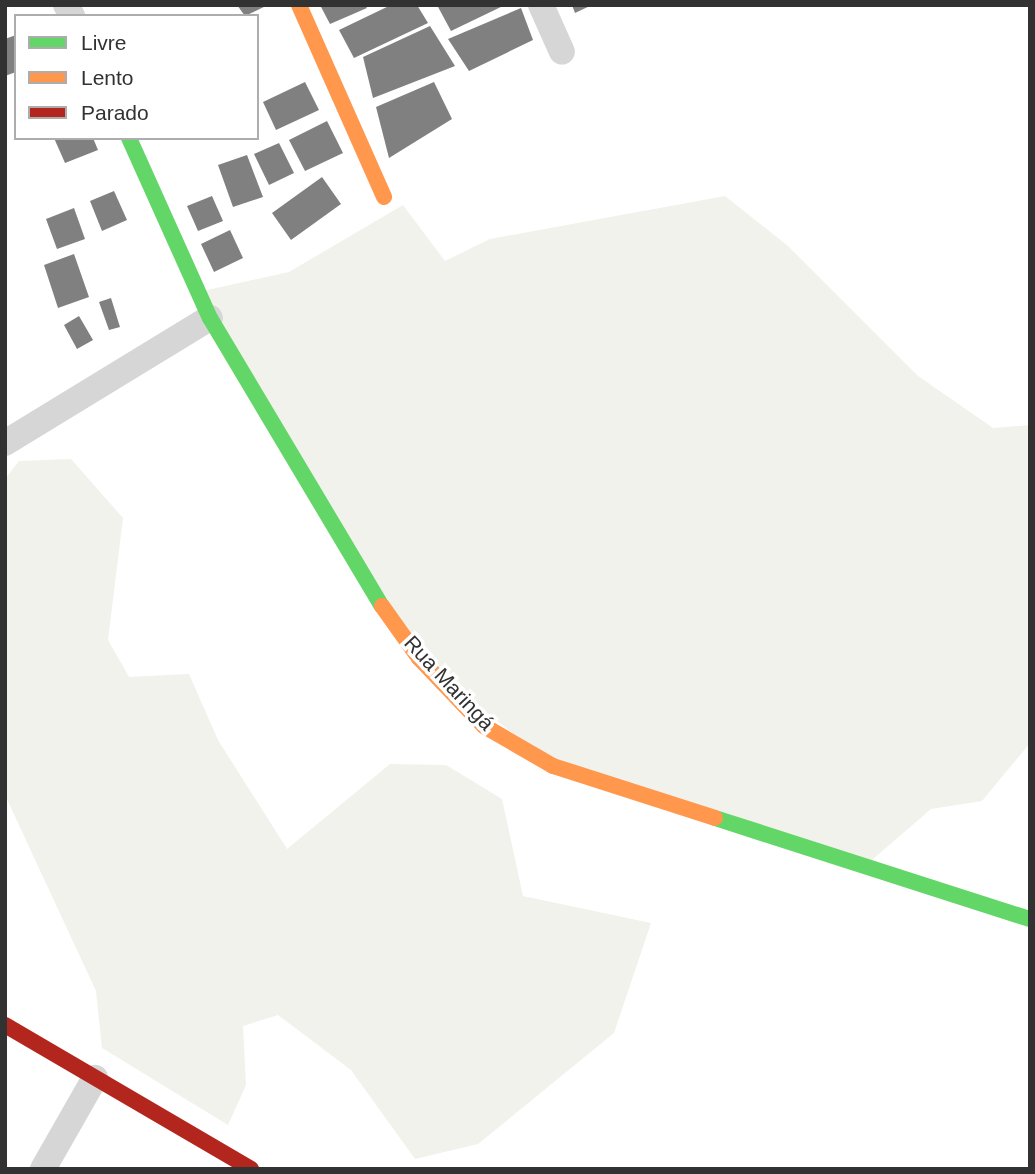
<!DOCTYPE html>
<html>
<head>
<meta charset="utf-8">
<style>
  body { margin:0 }
  #map { position:relative; width:1035px; height:1174px; overflow:hidden; background:#fff; font-family:Arial,sans-serif }
  div>[style] { position:absolute }
  .green>* { inset:0; background:#f1f2ec }
  .building>* { inset:0; background:#808080 }
  .street>* { height:26px; margin:-13px; padding:0 13px; transform-origin:13px; border-radius:13px; background:#d6d6d6 }
  .fast>* { height:16px; margin:-8px; padding:0 8px; transform-origin:8px; border-radius:8px; background:#63d668 }
  .slow>* { height:16px; margin:-8px; padding:0 8px; transform-origin:8px; border-radius:8px; background:#ff974d }
  .jam>* { height:16px; margin:-8px; padding:0 8px; transform-origin:8px; border-radius:8px; background:#b3261e }
  span { translate:-50% -50%; white-space:nowrap; text-align:center; line-height:1.15; -webkit-text-stroke:7px #fff; paint-order:stroke }
  .street-label { font-size:21px; color:#323232 }
  .frame { position:absolute; inset:0; border:7px solid #323232; pointer-events:none }
  .legend { position:absolute; left:14px; top:14px; width:245px; height:126px; box-sizing:border-box; background:#fff; border:2px solid #adadad; margin:0; padding:9px 12px; list-style:none; font-size:21px; color:#323232 }
  .legend li { display:flex; align-items:center; gap:14px; height:35px }
  .legend b { width:35px; border:2px solid #adadad }
</style>
</head>
<body>
<div id="map">
  <div class="green">
    <i style="clip-path:polygon(725px 196px,788px 246px,918px 376px,993px 428px,1030px 425px,1030px 743px,982px 801px,931px 809px,865px 866px,553px 766px,419px 658px,198px 292px,289px 272px,403px 205px,445px 261px,490px 239px)"></i>
    <i style="clip-path:polygon(71px 459px,123px 518px,108px 640px,129px 677px,189px 674px,218px 740px,287px 849px,390px 764px,446px 765px,502px 799px,523px 896px,651px 923px,614px 1033px,478px 1144px,415px 1159px,351px 1070px,278px 1015px,243px 1026px,246px 1085px,228px 1125px,102px 1048px,96px 991px,5px 795px,5px 479px,19px 461px)"></i>
  </div>
  <div class="building">
    <i style="clip-path:polygon(237px 5px,268px 5px,245px 16px)"></i>
    <i style="clip-path:polygon(320px 5px,365px 5px,367px 8px,330px 24px)"></i>
    <i style="clip-path:polygon(391px 5px,417px 5px,428px 23px,354px 58px,339px 30px)"></i>
    <i style="clip-path:polygon(437px 5px,505px 5px,451px 31px)"></i>
    <i style="clip-path:polygon(572px 5px,592px 5px,575px 13px)"></i>
    <i style="clip-path:polygon(521px 8px,533px 40px,469px 71px,448px 39px)"></i>
    <i style="clip-path:polygon(430px 26px,455px 66px,373px 98px,363px 57px)"></i>
    <i style="clip-path:polygon(16px 35px,16px 72px,5px 76px,5px 39px)"></i>
    <i style="clip-path:polygon(305px 82px,319px 110px,276px 130px,263px 102px)"></i>
    <i style="clip-path:polygon(434px 82px,452px 119px,389px 158px,376px 107px)"></i>
    <i style="clip-path:polygon(327px 121px,343px 153px,305px 171px,289px 140px)"></i>
    <i style="clip-path:polygon(54px 138px,93px 138px,98px 150px,65px 163px)"></i>
    <i style="clip-path:polygon(279px 143px,294px 173px,269px 185px,254px 154px)"></i>
    <i style="clip-path:polygon(247px 155px,263px 197px,233px 207px,218px 165px)"></i>
    <i style="clip-path:polygon(322px 177px,341px 204px,291px 240px,272px 213px)"></i>
    <i style="clip-path:polygon(114px 191px,127px 220px,102px 231px,90px 201px)"></i>
    <i style="clip-path:polygon(212px 196px,223px 221px,198px 231px,187px 206px)"></i>
    <i style="clip-path:polygon(74px 208px,85px 239px,57px 249px,46px 219px)"></i>
    <i style="clip-path:polygon(230px 230px,243px 258px,214px 272px,201px 244px)"></i>
    <i style="clip-path:polygon(74px 254px,89px 297px,58px 308px,44px 265px)"></i>
    <i style="clip-path:polygon(111px 298px,120px 327px,109px 330px,99px 302px)"></i>
    <i style="clip-path:polygon(79px 316px,93px 340px,77px 349px,64px 325px)"></i>
  </div>
  <div class="street">
    <i style="left:66px;top:5px;width:13px;rotate:61deg"></i>
    <i style="left:541px;top:5px;width:51px;rotate:65.9deg"></i>
    <i style="left:5px;top:443px;width:240px;rotate:-31.4deg"></i>
    <i style="left:43px;top:1169px;width:105px;rotate:-60.3deg"></i>
  </div>
  <div class="fast">
    <i style="left:129px;top:138px;width:197px;rotate:65.8deg"></i>
    <i style="left:210px;top:318px;width:335px;rotate:59.2deg"></i>
    <i style="left:715px;top:818px;width:331px;rotate:17.8deg"></i>
  </div>
  <div class="slow">
    <i style="left:299px;top:5px;width:210px;rotate:66.1deg"></i>
    <i style="left:382px;top:606px;width:64px;rotate:54.6deg"></i>
    <i style="left:419px;top:658px;width:94px;rotate:46.3deg"></i>
    <i style="left:484px;top:726px;width:80px;rotate:30.1deg"></i>
    <i style="left:553px;top:766px;width:170px;rotate:17.8deg"></i>
  </div>
  <div class="jam">
    <i style="left:5px;top:1025px;width:285px;rotate:30.3deg"></i>
  </div>
  <div class="street-label">
    <span style="left:449px;top:683px;rotate:47deg">Rua Maringá</span>
  </div>
  <div class="frame"></div>
  <ul class="legend">
  <li><b style="height:9px;background:#63d668"></b>Livre</li>
  <li><b style="height:9px;background:#ff974d"></b>Lento</li>
  <li><b style="height:9px;background:#b3261e"></b>Parado</li>
  </ul>
</div>
</body>
</html>
